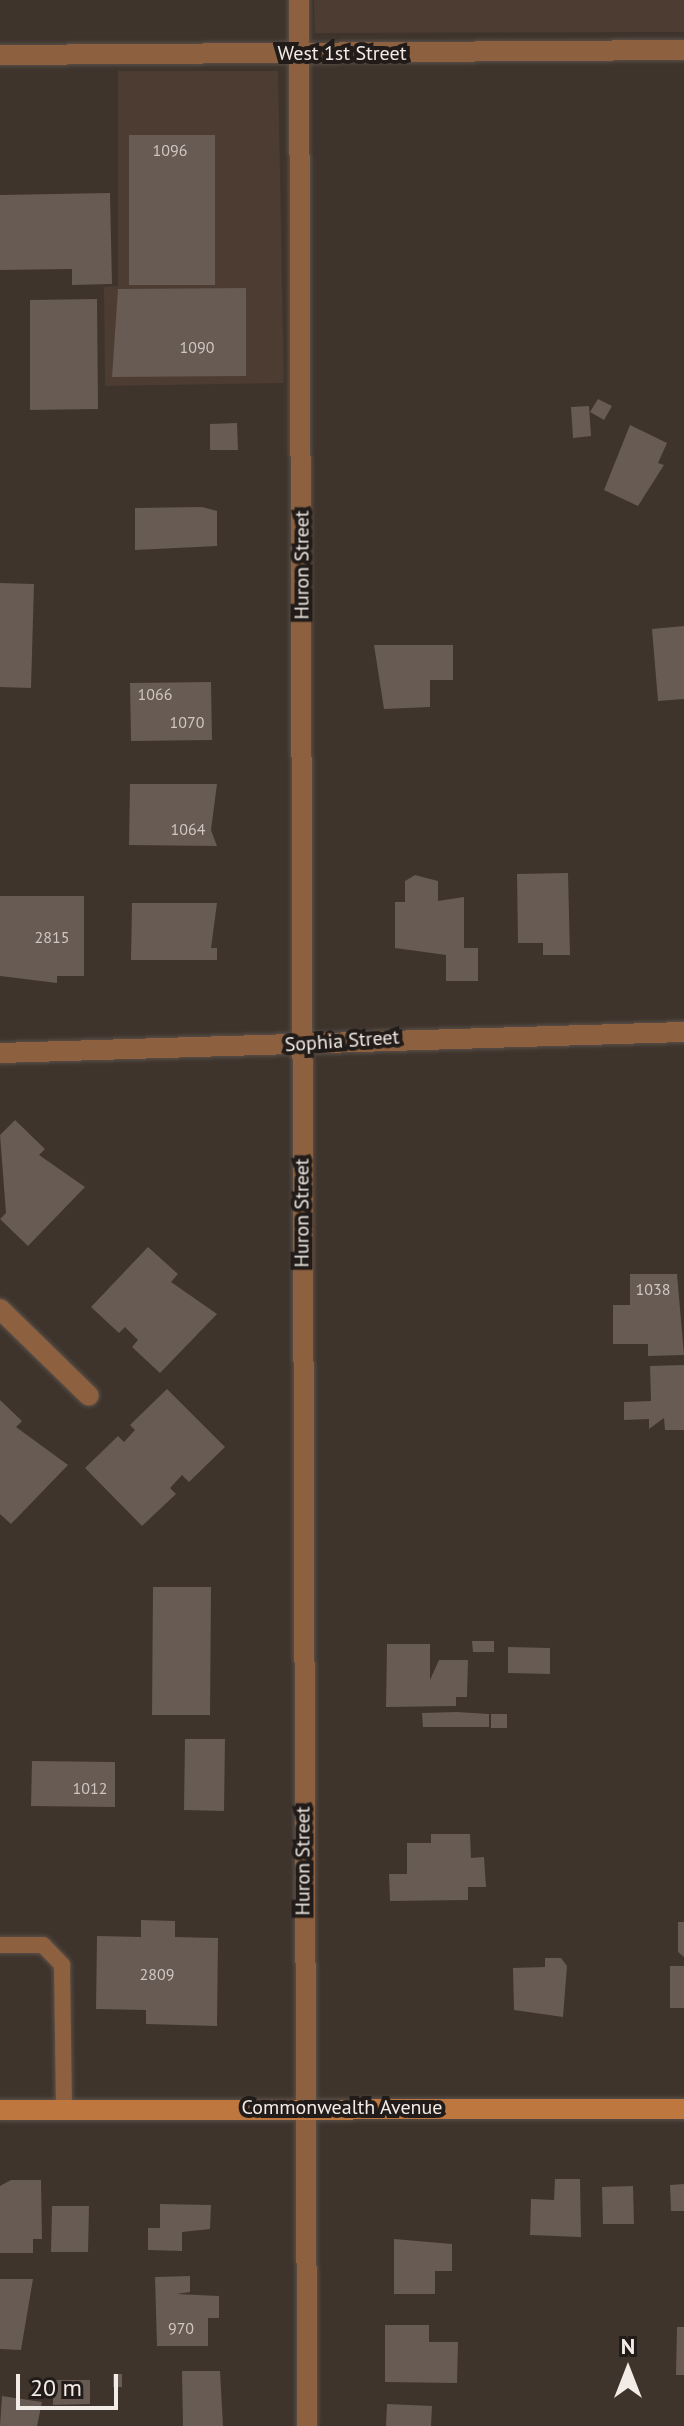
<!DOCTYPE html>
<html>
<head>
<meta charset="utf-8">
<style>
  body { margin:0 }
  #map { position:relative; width:684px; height:2426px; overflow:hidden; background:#3e342c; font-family:"PT Sans",sans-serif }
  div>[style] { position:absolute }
  .built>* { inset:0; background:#4c3c31 }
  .building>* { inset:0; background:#675b53 }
  .roads { filter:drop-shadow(0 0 2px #5b514a) drop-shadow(0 0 2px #5b514a) }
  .service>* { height:16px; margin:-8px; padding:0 8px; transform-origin:8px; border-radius:8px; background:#8d613f }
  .minor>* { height:20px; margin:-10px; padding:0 10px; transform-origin:10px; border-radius:10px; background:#8d613f }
  .secondary>* { height:20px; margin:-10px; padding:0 10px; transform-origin:10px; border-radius:10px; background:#bd773f }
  span { translate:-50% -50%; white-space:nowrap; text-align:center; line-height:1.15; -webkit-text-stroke:8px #211c19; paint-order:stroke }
  .number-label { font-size:16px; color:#cfc7c1 }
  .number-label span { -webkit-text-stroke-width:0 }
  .street-label { font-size:20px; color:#f2ebe6 }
  .north { position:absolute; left:588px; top:2330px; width:80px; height:80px; -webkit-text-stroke:6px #211c19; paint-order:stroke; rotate:0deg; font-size:22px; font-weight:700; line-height:32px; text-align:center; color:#f2ebe6 }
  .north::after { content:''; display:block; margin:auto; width:28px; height:36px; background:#f2ebe6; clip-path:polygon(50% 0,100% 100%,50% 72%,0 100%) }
  .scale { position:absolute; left:16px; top:2374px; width:102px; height:36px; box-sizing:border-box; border:4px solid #f2ebe6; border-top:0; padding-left:10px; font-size:24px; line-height:28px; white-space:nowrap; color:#f2ebe6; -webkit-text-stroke:6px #211c19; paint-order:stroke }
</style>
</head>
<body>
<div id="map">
  <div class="built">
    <i style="clip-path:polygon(314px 0,684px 0,684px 32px,315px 33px)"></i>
    <i style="clip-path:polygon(118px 71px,278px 71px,284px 383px,105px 386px,104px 287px,118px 286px)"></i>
  </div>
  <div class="building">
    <i style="clip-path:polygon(129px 135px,215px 135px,215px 285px,129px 285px)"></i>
    <i style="clip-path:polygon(110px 193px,112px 284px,72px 285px,72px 269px,0 270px,0 195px)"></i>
    <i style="clip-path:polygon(246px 288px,246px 376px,112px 377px,118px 289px)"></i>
    <i style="clip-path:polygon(97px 299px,98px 409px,30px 410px,30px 300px)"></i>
    <i style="clip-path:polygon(598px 399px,612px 406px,604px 420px,590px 412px)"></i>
    <i style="clip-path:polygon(589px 406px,591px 436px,573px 438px,571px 407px)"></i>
    <i style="clip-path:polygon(237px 423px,238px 450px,210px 450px,210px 424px)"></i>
    <i style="clip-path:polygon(630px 425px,667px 443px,658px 463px,664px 465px,638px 506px,604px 490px)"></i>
    <i style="clip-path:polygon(202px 507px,217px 511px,217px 546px,135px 550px,135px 508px)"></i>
    <i style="clip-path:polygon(0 583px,34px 584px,31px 688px,0 687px)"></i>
    <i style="clip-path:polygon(684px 626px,684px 699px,658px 701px,652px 629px)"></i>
    <i style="clip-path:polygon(374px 645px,453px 645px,453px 680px,430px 680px,430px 707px,384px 709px)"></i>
    <i style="clip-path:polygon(211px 682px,212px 740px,131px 741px,130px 683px)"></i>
    <i style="clip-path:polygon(130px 784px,217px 784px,211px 830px,217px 846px,129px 845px)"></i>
    <i style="clip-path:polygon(568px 873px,570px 955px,543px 955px,543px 943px,518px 943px,517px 874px)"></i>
    <i style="clip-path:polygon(415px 875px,438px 881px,438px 901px,464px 897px,464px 948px,478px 948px,478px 981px,446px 981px,446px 955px,395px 948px,395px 902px,405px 902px,405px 881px)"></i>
    <i style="clip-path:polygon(0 896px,84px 896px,84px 976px,57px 976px,57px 983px,0 976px)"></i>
    <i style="clip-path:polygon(132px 903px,217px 903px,211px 948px,217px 948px,217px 960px,131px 960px)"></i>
    <i style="clip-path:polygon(15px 1120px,45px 1149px,39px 1155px,85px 1187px,28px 1246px,0 1219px,6px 1213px,0 1135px)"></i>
    <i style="clip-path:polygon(148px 1247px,178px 1274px,171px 1282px,217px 1314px,160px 1373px,132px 1347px,138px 1340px,125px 1327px,119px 1333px,91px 1307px)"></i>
    <i style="clip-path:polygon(630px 1274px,677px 1274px,684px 1355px,648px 1356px,648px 1344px,613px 1344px,613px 1305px,630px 1305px)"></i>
    <i style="clip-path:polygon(684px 1365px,684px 1430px,665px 1430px,664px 1418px,649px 1429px,649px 1419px,624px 1420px,624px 1402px,651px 1401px,650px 1366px)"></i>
    <i style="clip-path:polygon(167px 1389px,225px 1447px,189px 1482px,182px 1475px,170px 1488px,176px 1494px,142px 1526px,85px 1468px,118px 1436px,124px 1442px,135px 1430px,130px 1425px)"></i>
    <i style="clip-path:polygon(0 1400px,22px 1421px,16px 1427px,68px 1465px,11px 1524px,0 1514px)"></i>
    <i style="clip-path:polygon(153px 1587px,211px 1587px,210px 1715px,152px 1715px)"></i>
    <i style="clip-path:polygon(472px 1641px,494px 1641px,494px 1652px,473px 1652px)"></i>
    <i style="clip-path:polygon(387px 1644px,430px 1644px,430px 1680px,439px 1660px,468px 1660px,467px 1697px,456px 1697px,456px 1706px,386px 1707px)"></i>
    <i style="clip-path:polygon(508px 1647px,550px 1648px,550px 1674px,508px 1673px)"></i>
    <i style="clip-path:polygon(457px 1712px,489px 1714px,489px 1727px,423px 1727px,422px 1713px)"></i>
    <i style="clip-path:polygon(491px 1714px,507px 1714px,507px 1728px,491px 1728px)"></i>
    <i style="clip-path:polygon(185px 1739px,225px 1739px,224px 1811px,184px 1810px)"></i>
    <i style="clip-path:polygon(32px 1761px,115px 1762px,115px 1807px,31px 1806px)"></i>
    <i style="clip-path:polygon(431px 1834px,470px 1834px,471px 1858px,484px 1857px,486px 1887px,468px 1887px,468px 1900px,390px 1901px,389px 1874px,407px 1874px,407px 1843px,431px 1843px)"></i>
    <i style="clip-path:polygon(141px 1920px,175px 1921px,175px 1937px,218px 1938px,217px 2026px,146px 2024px,146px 2010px,96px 2009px,97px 1936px,141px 1937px)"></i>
    <i style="clip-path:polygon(678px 1922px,684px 1922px,684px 1957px,678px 1952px)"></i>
    <i style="clip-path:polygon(545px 1958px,561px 1958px,567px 1966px,563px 2017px,514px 2010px,513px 1968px,545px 1967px)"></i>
    <i style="clip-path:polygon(670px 1966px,684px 1966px,684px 2008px,670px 2008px)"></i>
    <i style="clip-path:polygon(555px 2179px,580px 2179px,581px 2237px,530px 2235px,531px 2199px,554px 2200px)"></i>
    <i style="clip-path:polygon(11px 2180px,41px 2180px,42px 2239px,33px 2239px,33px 2253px,0 2253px,0 2186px)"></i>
    <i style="clip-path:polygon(684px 2184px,684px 2211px,671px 2211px,670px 2185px)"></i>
    <i style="clip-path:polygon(633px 2186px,634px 2224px,603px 2224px,602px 2187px)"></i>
    <i style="clip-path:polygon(160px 2204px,211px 2205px,210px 2229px,182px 2232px,182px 2251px,148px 2250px,148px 2228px,160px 2228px)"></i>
    <i style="clip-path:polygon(52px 2206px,89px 2206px,88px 2252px,51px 2252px)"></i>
    <i style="clip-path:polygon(394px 2239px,452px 2244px,452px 2271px,435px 2271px,435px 2294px,394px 2294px)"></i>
    <i style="clip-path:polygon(190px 2276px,190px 2292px,177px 2294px,219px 2296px,219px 2318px,208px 2318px,208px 2346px,157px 2346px,155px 2277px)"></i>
    <i style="clip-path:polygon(0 2279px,33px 2279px,21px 2350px,0 2349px)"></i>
    <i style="clip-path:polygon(385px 2325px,429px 2325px,429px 2342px,458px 2342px,457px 2383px,385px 2382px)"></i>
    <i style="clip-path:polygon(677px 2327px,684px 2327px,684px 2375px,676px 2375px)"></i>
    <i style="clip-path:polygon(182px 2371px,220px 2371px,223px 2426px,183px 2426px)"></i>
    <i style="clip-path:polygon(113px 2374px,122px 2374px,122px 2387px,113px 2387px)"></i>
    <i style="clip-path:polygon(53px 2380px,90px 2380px,90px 2404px,53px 2405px)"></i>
    <i style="clip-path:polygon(2px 2396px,42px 2402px,37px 2426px,0 2426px)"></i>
    <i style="clip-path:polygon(387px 2404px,432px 2406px,431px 2426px,386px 2426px)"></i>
  </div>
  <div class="roads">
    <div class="service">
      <i style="left:0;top:1945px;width:43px"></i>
      <i style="left:43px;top:1945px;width:28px;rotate:46deg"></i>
      <i style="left:62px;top:1965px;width:144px;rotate:89.2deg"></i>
    </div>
    <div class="minor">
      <i style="left:299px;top:0;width:2426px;rotate:89.81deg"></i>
      <i style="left:0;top:55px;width:684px;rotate:-0.42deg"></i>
      <i style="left:0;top:1053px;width:684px;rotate:-1.76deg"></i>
      <i style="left:0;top:1309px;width:124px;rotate:44.3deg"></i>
    </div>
    <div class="secondary">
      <i style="left:0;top:2110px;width:684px;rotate:-0.08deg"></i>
    </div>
  </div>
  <div class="number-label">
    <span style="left:170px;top:150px">1096</span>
    <span style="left:197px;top:347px">1090</span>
    <span style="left:155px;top:694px">1066</span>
    <span style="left:187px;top:722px">1070</span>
    <span style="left:188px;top:829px">1064</span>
    <span style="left:52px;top:937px">2815</span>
    <span style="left:653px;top:1289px">1038</span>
    <span style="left:90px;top:1788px">1012</span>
    <span style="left:157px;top:1974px">2809</span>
    <span style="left:181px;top:2328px">970</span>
  </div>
  <div class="street-label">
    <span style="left:342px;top:53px">West 1st Street</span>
    <span style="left:302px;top:565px;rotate:-90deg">Huron Street</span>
    <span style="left:342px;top:1041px;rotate:-4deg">Sophia Street</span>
    <span style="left:302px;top:1213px;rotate:-90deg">Huron Street</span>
    <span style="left:303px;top:1861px;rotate:-90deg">Huron Street</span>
    <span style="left:342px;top:2107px">Commonwealth Avenue</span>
  </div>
  <div class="north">N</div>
  <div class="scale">20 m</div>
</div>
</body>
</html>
